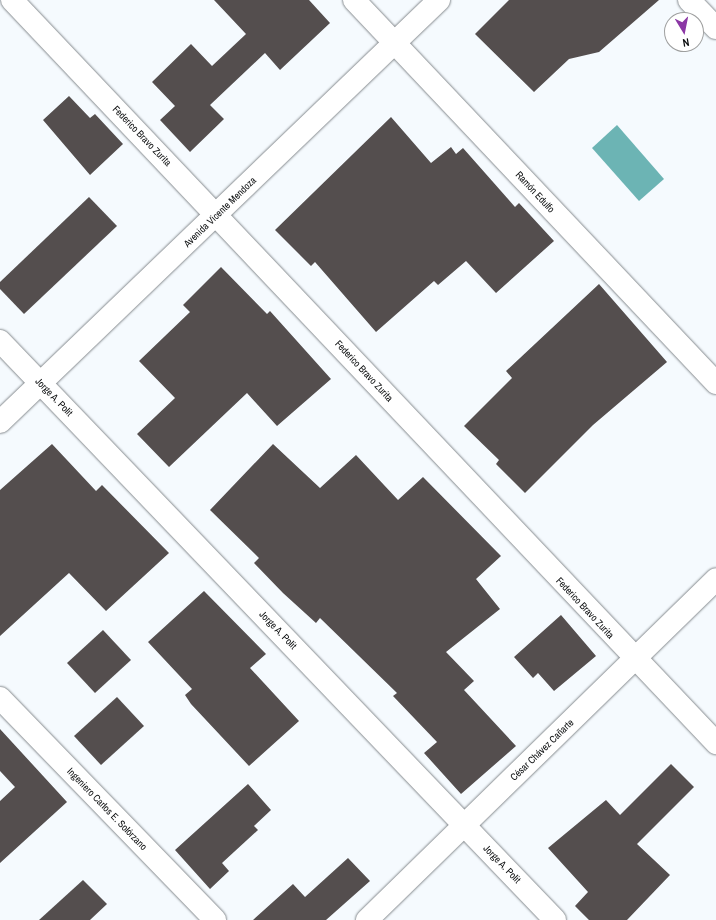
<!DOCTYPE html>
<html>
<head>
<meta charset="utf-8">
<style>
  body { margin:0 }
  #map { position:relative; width:716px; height:920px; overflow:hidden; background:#f5fafe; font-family:"Archivo Narrow",sans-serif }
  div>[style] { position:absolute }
  .water>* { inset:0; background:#6cb4b4 }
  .building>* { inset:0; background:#544e4e }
  .roads { filter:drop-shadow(0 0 1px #868b8f) drop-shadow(0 0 1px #868b8f) }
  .street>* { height:22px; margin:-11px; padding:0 11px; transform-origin:11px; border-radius:11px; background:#fff }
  span { translate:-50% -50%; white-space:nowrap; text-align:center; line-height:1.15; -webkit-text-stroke:4px #fff; paint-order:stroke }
  .street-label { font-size:10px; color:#0c0e0f }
  .north { position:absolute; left:664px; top:12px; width:40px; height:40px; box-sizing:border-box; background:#fff; border:1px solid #9e9f9f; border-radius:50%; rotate:170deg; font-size:11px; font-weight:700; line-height:16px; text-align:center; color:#0c0e0f }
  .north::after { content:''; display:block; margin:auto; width:14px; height:18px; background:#8b37a5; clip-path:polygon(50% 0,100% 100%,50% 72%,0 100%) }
</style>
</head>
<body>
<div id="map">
  <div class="water">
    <i style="clip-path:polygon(617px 125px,664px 179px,639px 201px,592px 148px)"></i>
  </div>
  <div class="building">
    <i style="clip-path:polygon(214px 0,309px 0,330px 23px,280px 70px,265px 53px,210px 105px,224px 119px,190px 152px,160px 120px,175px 106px,152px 82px,191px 44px,212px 66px,246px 34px)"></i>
    <i style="clip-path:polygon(509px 0,659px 0,599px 52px,569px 59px,534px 92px,475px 34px)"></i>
    <i style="clip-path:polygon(69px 96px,90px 118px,95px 114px,123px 144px,90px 175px,43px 120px)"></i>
    <i style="clip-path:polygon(391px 117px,431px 163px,451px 147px,456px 154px,463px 148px,515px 207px,519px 203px,554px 241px,496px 293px,466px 261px,438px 285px,434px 281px,376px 332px,315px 262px,311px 266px,275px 230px)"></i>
    <i style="clip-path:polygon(89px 197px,117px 226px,24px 314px,0 289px,0 282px)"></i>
    <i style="clip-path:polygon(221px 267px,267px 314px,270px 311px,331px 379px,277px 426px,247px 393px,169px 467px,137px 434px,175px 398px,139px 361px,190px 312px,183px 305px)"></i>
    <i style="clip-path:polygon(599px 284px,667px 362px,593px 425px,525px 493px,496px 464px,499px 460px,464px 426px,512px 378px,506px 371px)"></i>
    <i style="clip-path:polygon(52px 444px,96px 491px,102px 485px,169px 553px,106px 611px,69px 573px,0 636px,0 490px)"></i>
    <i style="clip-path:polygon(273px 444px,320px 488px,356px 455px,398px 500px,423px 477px,501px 556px,476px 579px,500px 609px,446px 652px,474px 681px,464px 690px,516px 746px,461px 794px,424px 753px,437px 742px,393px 696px,397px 693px,320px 618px,316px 623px,283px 593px,254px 563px,259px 558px,210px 510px)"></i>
    <i style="clip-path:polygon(204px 591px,266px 654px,250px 668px,299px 721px,249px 766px,191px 704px,185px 695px,192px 689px,148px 642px)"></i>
    <i style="clip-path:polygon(561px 615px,596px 656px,554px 691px,538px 673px,533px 678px,514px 657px)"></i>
    <i style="clip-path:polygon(103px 630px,131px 660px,95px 693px,67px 663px)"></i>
    <i style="clip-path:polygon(117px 697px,144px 726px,101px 765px,74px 736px)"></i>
    <i style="clip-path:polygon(0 729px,67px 802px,0 863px,0 801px,15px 787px,0 771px)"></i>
    <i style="clip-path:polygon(671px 764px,694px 787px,637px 844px,670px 875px,627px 920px,589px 920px,575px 906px,588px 892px,548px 848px,606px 800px,620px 815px)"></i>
    <i style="clip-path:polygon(248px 784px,271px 810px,254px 826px,258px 830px,222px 863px,229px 871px,210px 889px,175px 850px)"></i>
    <i style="clip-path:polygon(348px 858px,370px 881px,326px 920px,253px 920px,293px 884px,305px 897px)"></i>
    <i style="clip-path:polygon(83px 880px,107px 904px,90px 920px,39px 920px)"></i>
  </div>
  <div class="roads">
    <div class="street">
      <i style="left:12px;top:0;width:1024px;rotate:46.54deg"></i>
      <i style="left:354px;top:0;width:527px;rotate:46.61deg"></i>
      <i style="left:689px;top:0;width:39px;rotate:46deg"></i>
      <i style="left:0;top:341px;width:802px;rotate:46.21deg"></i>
      <i style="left:0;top:422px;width:609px;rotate:-43.87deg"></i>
      <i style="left:0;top:698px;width:309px;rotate:45.9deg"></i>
      <i style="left:367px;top:920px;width:488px;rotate:-44.3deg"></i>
    </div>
  </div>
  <div class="street-label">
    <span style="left:142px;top:136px;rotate:46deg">Federico Bravo Zurita</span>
    <span style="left:535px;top:192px;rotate:47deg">Ramón Edulfo</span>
    <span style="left:220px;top:212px;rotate:-44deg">Avenida Vicente Mendoza</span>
    <span style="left:364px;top:371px;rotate:47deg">Federico Bravo Zurita</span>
    <span style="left:54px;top:397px;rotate:46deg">Jorge A. Polit</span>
    <span style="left:585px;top:608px;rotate:47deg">Federico Bravo Zurita</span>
    <span style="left:278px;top:630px;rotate:46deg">Jorge A. Polit</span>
    <span style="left:542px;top:750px;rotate:-44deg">César Chávez Cañarte</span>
    <span style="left:107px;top:809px;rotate:46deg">Ingeniero Carlos E. Solórzano</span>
    <span style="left:502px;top:864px;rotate:46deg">Jorge A. Polit</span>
  </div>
  <div class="north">N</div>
</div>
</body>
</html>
